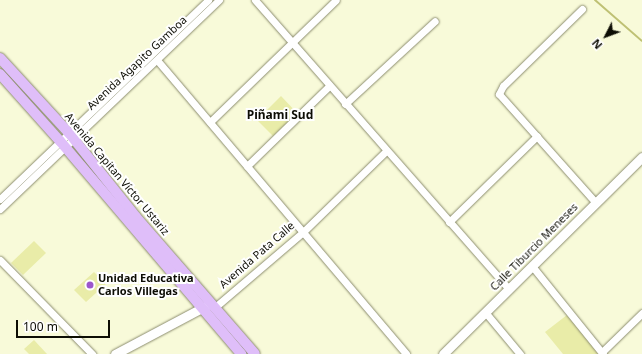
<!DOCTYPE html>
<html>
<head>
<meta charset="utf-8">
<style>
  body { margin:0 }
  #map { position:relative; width:642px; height:354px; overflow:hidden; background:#f8fad9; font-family:"Noto Sans",sans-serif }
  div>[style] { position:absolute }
  .green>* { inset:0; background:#e9eca8 }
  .stream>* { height:2px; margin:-1px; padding:0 1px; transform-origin:1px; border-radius:1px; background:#bfc174 }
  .roads { filter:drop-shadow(0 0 1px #8c8d6f) drop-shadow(0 0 1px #8c8d6f) }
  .street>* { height:7px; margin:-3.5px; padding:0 3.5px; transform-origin:3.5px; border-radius:3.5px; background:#fff }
  .secondary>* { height:9px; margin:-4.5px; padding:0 4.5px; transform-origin:4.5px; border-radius:4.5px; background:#fff }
  .primary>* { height:10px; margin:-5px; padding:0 5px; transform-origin:5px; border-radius:5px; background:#dfbef9 }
  .dots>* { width:11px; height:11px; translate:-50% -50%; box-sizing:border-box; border:2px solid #fff; border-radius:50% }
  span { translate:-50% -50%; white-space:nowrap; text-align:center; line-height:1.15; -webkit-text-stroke:4px #fff; paint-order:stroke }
  .street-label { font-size:11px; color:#0d0d04 }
  .poi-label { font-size:11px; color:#0d0d04; font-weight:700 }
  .left { translate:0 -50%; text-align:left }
  .neighbourhood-label { font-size:12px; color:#0d0d04; font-weight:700 }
  .north { position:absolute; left:586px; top:16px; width:40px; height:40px; -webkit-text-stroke:3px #fff; paint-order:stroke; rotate:228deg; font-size:11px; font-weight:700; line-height:16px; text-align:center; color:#0d0d04 }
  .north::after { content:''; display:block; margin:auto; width:14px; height:18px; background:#0d0d04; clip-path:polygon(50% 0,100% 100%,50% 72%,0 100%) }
  .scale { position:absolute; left:16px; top:320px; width:94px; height:18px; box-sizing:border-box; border:2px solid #0d0d04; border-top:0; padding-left:5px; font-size:12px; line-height:14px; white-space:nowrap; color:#0d0d04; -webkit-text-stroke:3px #fff; paint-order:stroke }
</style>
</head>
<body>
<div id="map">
  <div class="green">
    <i style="clip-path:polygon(281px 96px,297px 113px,273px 136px,257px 120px)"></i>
    <i style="clip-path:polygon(34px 241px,46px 253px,23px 275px,11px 263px)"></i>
    <i style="clip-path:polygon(94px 272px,106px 284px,86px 302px,74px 290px)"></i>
    <i style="clip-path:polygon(567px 315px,599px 354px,563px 354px,545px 332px)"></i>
    <i style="clip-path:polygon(34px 340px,47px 354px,29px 354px,24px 349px)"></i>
  </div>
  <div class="stream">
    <i style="left:595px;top:0;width:62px;rotate:41.1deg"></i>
    <i style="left:113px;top:96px;width:48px;rotate:-43.3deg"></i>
  </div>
  <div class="roads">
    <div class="street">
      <i style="left:255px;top:0;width:385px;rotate:48.7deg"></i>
      <i style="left:582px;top:9px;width:110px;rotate:135.7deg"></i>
      <i style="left:503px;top:86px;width:9px;rotate:117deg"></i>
      <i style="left:499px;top:94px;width:146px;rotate:48.3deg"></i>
      <i style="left:157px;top:60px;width:385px;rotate:49.7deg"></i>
      <i style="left:345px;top:104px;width:122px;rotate:-42.7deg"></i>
      <i style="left:210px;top:122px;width:175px;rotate:-44.1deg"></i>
      <i style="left:247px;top:166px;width:115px;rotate:-44.3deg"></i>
      <i style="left:0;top:199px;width:288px;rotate:-43.7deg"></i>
      <i style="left:0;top:209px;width:303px;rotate:-43.7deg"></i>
      <i style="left:449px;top:222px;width:123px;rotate:-44.3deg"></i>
      <i style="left:0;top:260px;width:132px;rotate:45.6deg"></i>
      <i style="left:532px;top:266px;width:113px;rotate:51.1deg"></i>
      <i style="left:214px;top:308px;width:118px;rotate:-40.5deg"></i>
      <i style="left:304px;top:231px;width:115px;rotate:-44.3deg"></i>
      <i style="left:485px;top:312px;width:55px;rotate:50.2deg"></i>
      <i style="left:602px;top:352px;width:56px;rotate:-44.3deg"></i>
    </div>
    <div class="secondary">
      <i style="left:115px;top:354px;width:104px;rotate:-28deg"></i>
      <i style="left:443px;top:354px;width:280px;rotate:-44.7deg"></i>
    </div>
    <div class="primary">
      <i style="left:0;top:58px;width:102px;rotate:47.4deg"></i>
      <i style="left:69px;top:133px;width:107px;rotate:51.4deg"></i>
      <i style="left:136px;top:217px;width:181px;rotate:49deg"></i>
      <i style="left:0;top:74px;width:90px;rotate:48.2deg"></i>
      <i style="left:60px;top:141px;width:280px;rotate:49.6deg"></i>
    </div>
  </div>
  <div class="dots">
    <i style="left:90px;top:285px;background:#9c57cc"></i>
  </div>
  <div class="street-label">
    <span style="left:137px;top:63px;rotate:-43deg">Avenida Agapito Gamboa</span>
    <span style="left:117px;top:174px;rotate:50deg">Avenida Capitan Víctor Ustariz</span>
    <span style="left:534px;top:247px;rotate:-45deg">Calle Tiburcio Meneses</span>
    <span style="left:257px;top:255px;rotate:-41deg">Avenida Pata Calle</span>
  </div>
  <div class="poi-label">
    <span class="left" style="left:98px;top:285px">Unidad Educativa<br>Carlos Villegas</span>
  </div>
  <div class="neighbourhood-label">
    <span style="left:280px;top:115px">Piñami Sud</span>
  </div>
  <div class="north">N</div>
  <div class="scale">100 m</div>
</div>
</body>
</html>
